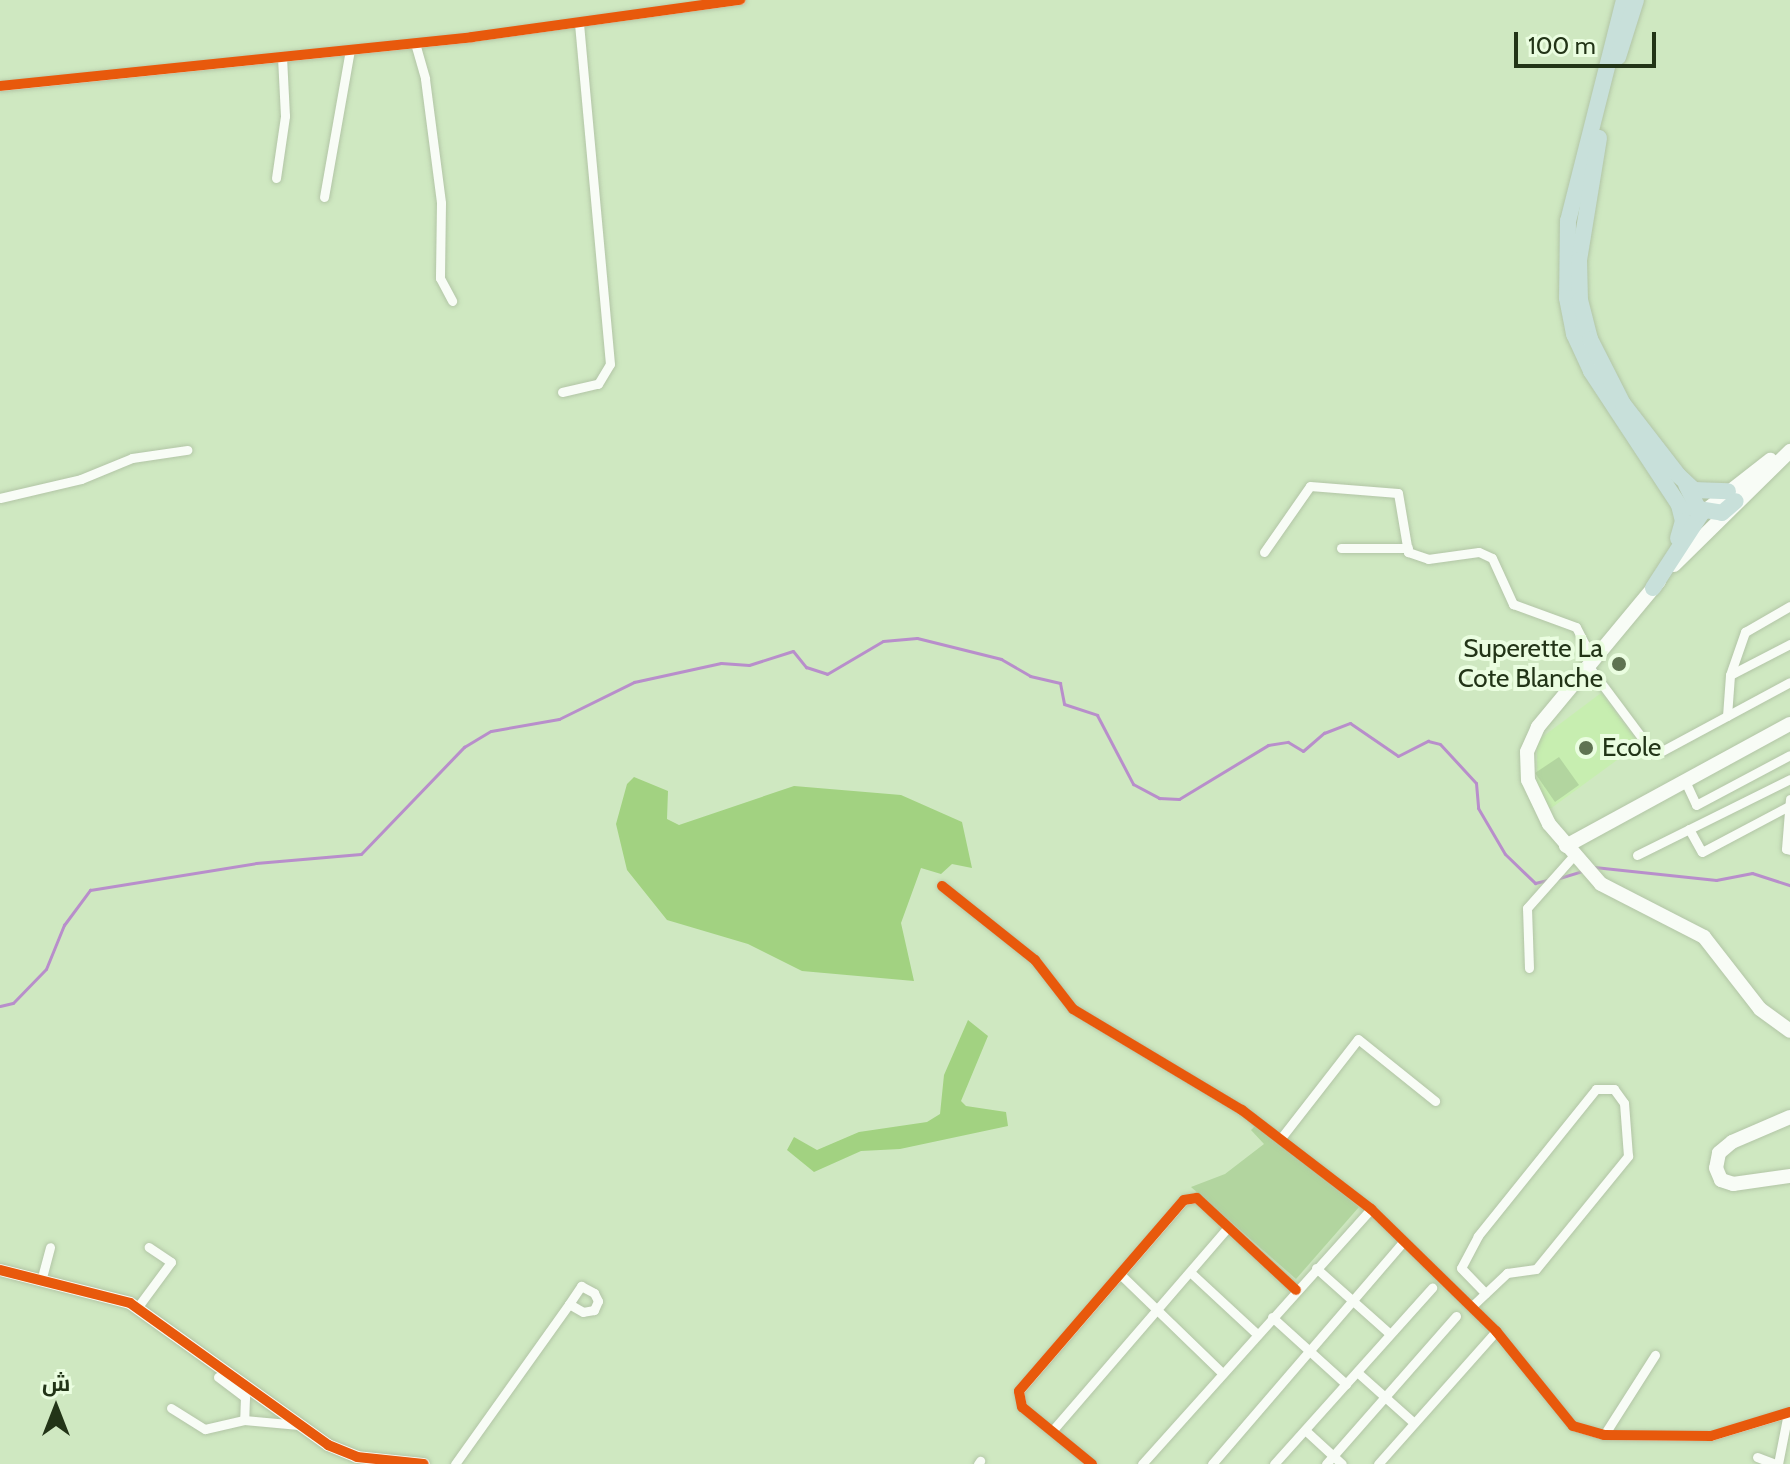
<!DOCTYPE html>
<html>
<head>
<meta charset="utf-8">
<style>
  body { margin:0 }
  #map { position:relative; width:1790px; height:1464px; overflow:hidden; background:#cfe8c1; font-family:Cabin,Cairo,sans-serif }
  div>[style] { position:absolute }
  .built>* { inset:0; background:#c7eeb0 }
  .green>* { inset:0; background:#b2d59f }
  .forest>* { inset:0; background:#a2d281 }
  .stream>* { height:3px; margin:-1.5px; padding:0 1.5px; transform-origin:1.5px; border-radius:1.5px; background:#b88ecb }
  .roads { filter:drop-shadow(0 0 2px #b2c5a6) drop-shadow(0 0 2px #b2c5a6) }
  .minor>* { height:9px; margin:-4.5px; padding:0 4.5px; transform-origin:4.5px; border-radius:4.5px; background:#f8fcf6 }
  .tertiary>* { height:12px; margin:-6px; padding:0 6px; transform-origin:6px; border-radius:6px; background:#f8fcf6 }
  .secondary>* { height:14px; margin:-7px; padding:0 7px; transform-origin:7px; border-radius:7px; background:#f8fcf6 }
  .motorway>* { height:16px; margin:-8px; padding:0 8px; transform-origin:8px; border-radius:8px; background:#c8e0da }
  .cycleway>* { height:10px; margin:-5px; padding:0 5px; transform-origin:5px; border-radius:5px; background:#e8590c }
  .dots>* { width:22px; height:22px; translate:-50% -50%; box-sizing:border-box; border:4px solid #eafde0; border-radius:50% }
  span { translate:-50% -50%; white-space:nowrap; text-align:center; line-height:1.15; -webkit-text-stroke:8px #eafde0; paint-order:stroke }
  .poi-label { font-size:26px; color:#223417 }
  .right { translate:-100% -50%; text-align:right }
  .left { translate:0 -50%; text-align:left }
  .north { position:absolute; left:16px; top:1368px; width:80px; height:80px; -webkit-text-stroke:6px #eafde0; paint-order:stroke; rotate:0deg; font-size:22px; font-weight:700; line-height:32px; text-align:center; color:#223417 }
  .north::after { content:''; display:block; margin:auto; width:28px; height:36px; background:#223417; clip-path:polygon(50% 0,100% 100%,50% 72%,0 100%) }
  .scale { position:absolute; left:1514px; top:32px; width:142px; height:36px; box-sizing:border-box; border:4px solid #223417; border-top:0; padding-left:10px; font-size:24px; line-height:28px; white-space:nowrap; color:#223417; -webkit-text-stroke:6px #eafde0; paint-order:stroke }
</style>
</head>
<body>
<div id="map">
  <div class="built">
    <i style="clip-path:polygon(1601px 693px,1639px 744px,1550px 809px,1537px 786px,1537px 741px)"></i>
  </div>
  <div class="green">
    <i style="clip-path:polygon(1559px 757px,1579px 785px,1555px 802px,1535px 773px)"></i>
    <i style="clip-path:polygon(1256px 1125px,1359px 1207px,1296px 1279px,1191px 1187px,1225px 1174px,1264px 1144px,1251px 1130px)"></i>
  </div>
  <div class="forest">
    <i style="clip-path:polygon(634px 777px,668px 791px,667px 819px,679px 825px,794px 786px,901px 795px,962px 822px,972px 868px,952px 864px,941px 874px,921px 868px,901px 923px,914px 981px,802px 971px,748px 944px,667px 920px,627px 870px,616px 824px,627px 784px)"></i>
    <i style="clip-path:polygon(968px 1020px,988px 1036px,961px 1101px,966px 1106px,1006px 1112px,1008px 1126px,900px 1149px,861px 1151px,814px 1172px,787px 1150px,794px 1137px,817px 1150px,859px 1132px,927px 1122px,940px 1114px,944px 1075px)"></i>
  </div>
  <div class="stream">
    <i style="left:1594px;top:867px;width:123px;rotate:6.1deg"></i>
    <i style="left:1716px;top:880px;width:37px;rotate:-11deg"></i>
    <i style="left:1752px;top:873px;width:40px;rotate:18deg"></i>
    <i style="left:1556px;top:879px;width:28px;rotate:-17deg"></i>
    <i style="left:0;top:1006px;width:13px;rotate:-13deg"></i>
    <i style="left:13px;top:1003px;width:47px;rotate:-45.9deg"></i>
    <i style="left:46px;top:969px;width:48px;rotate:-67.8deg"></i>
    <i style="left:64px;top:925px;width:44px;rotate:-53.4deg"></i>
    <i style="left:90px;top:890px;width:168px;rotate:-9.2deg"></i>
    <i style="left:256px;top:863px;width:105px;rotate:-4.9deg"></i>
    <i style="left:361px;top:854px;width:149px;rotate:-46.1deg"></i>
    <i style="left:464px;top:747px;width:31px;rotate:-31deg"></i>
    <i style="left:491px;top:731px;width:69px;rotate:-10deg"></i>
    <i style="left:559px;top:719px;width:84px;rotate:-26.3deg"></i>
    <i style="left:634px;top:682px;width:89px;rotate:-12.3deg"></i>
    <i style="left:721px;top:663px;width:28px;rotate:4deg"></i>
    <i style="left:749px;top:665px;width:46px;rotate:-17.7deg"></i>
    <i style="left:793px;top:651px;width:21px;rotate:51deg"></i>
    <i style="left:806px;top:667px;width:22px;rotate:18deg"></i>
    <i style="left:827px;top:674px;width:65px;rotate:-30.5deg"></i>
    <i style="left:883px;top:641px;width:34px;rotate:-5deg"></i>
    <i style="left:917px;top:638px;width:87px;rotate:14deg"></i>
    <i style="left:1001px;top:659px;width:34px;rotate:30deg"></i>
    <i style="left:1030px;top:676px;width:31px;rotate:13deg"></i>
    <i style="left:1060px;top:683px;width:21px;rotate:79deg"></i>
    <i style="left:1064px;top:704px;width:35px;rotate:18deg"></i>
    <i style="left:1097px;top:715px;width:78px;rotate:62.4deg"></i>
    <i style="left:1133px;top:784px;width:30px;rotate:28deg"></i>
    <i style="left:1159px;top:798px;width:20px;rotate:3deg"></i>
    <i style="left:1179px;top:799px;width:104px;rotate:-31.2deg"></i>
    <i style="left:1268px;top:745px;width:20px;rotate:-9deg"></i>
    <i style="left:1288px;top:742px;width:17px;rotate:31deg"></i>
    <i style="left:1303px;top:751px;width:28px;rotate:-41deg"></i>
    <i style="left:1324px;top:733px;width:28px;rotate:-21deg"></i>
    <i style="left:1350px;top:723px;width:58px;rotate:34.5deg"></i>
    <i style="left:1398px;top:756px;width:34px;rotate:-27deg"></i>
    <i style="left:1428px;top:741px;width:12px;rotate:14deg"></i>
    <i style="left:1440px;top:744px;width:53px;rotate:47.3deg"></i>
    <i style="left:1476px;top:783px;width:25px;rotate:85deg"></i>
    <i style="left:1478px;top:808px;width:53px;rotate:59.6deg"></i>
    <i style="left:1505px;top:854px;width:42px;rotate:44deg"></i>
    <i style="left:1535px;top:883px;width:13px;rotate:-13deg"></i>
  </div>
  <div class="roads">
    <div class="minor">
      <i style="left:415px;top:43px;width:37px;rotate:74deg"></i>
      <i style="left:425px;top:79px;width:125px;rotate:82.6deg"></i>
      <i style="left:441px;top:203px;width:75px;rotate:90.8deg"></i>
      <i style="left:440px;top:278px;width:26px;rotate:62deg"></i>
      <i style="left:0;top:86px;width:475px;rotate:-5.9deg"></i>
      <i style="left:472px;top:37px;width:271px;rotate:-7.9deg"></i>
      <i style="left:276px;top:178px;width:63px;rotate:-81.7deg"></i>
      <i style="left:285px;top:116px;width:59px;rotate:-92.9deg"></i>
      <i style="left:324px;top:197px;width:149px;rotate:-80deg"></i>
      <i style="left:562px;top:392px;width:37px;rotate:-13deg"></i>
      <i style="left:598px;top:384px;width:23px;rotate:-59deg"></i>
      <i style="left:610px;top:364px;width:343px;rotate:-95.2deg"></i>
      <i style="left:0;top:498px;width:83px;rotate:-13.2deg"></i>
      <i style="left:81px;top:479px;width:55px;rotate:-22.4deg"></i>
      <i style="left:132px;top:458px;width:56px;rotate:-8.3deg"></i>
      <i style="left:1341px;top:548px;width:67px"></i>
      <i style="left:1264px;top:552px;width:80px;rotate:-55.1deg"></i>
      <i style="left:1310px;top:486px;width:88px;rotate:4.5deg"></i>
      <i style="left:1398px;top:493px;width:60px;rotate:80.4deg"></i>
      <i style="left:1408px;top:552px;width:21px;rotate:19deg"></i>
      <i style="left:1428px;top:559px;width:51px;rotate:-7.8deg"></i>
      <i style="left:1479px;top:552px;width:14px;rotate:25deg"></i>
      <i style="left:1492px;top:558px;width:51px;rotate:65.5deg"></i>
      <i style="left:1513px;top:604px;width:67px;rotate:20.1deg"></i>
      <i style="left:1576px;top:627px;width:36px;rotate:63deg"></i>
      <i style="left:1587px;top:664px;width:89px;rotate:53.3deg"></i>
      <i style="left:1730px;top:675px;width:68px;rotate:-27.3deg"></i>
      <i style="left:1727px;top:716px;width:41px;rotate:-85.8deg"></i>
      <i style="left:1730px;top:675px;width:46px;rotate:-70.8deg"></i>
      <i style="left:1745px;top:632px;width:52px;rotate:-30deg"></i>
      <i style="left:1662px;top:751px;width:145px;rotate:-28.3deg"></i>
      <i style="left:1685px;top:781px;width:26px;rotate:65deg"></i>
      <i style="left:1696px;top:805px;width:106px;rotate:-28deg"></i>
      <i style="left:1790px;top:799px;width:50px;rotate:94.6deg"></i>
      <i style="left:1786px;top:849px;width:4px;rotate:14deg"></i>
      <i style="left:1689px;top:829px;width:26px;rotate:61deg"></i>
      <i style="left:1702px;top:852px;width:98px;rotate:-27.9deg"></i>
      <i style="left:1637px;top:855px;width:171px;rotate:-26.4deg"></i>
      <i style="left:942px;top:886px;width:119px;rotate:38.5deg"></i>
      <i style="left:1035px;top:960px;width:62px;rotate:52.2deg"></i>
      <i style="left:1073px;top:1009px;width:197px;rotate:30.9deg"></i>
      <i style="left:1242px;top:1110px;width:163px;rotate:37.5deg"></i>
      <i style="left:1371px;top:1209px;width:175px;rotate:44.3deg"></i>
      <i style="left:1496px;top:1331px;width:122px;rotate:51deg"></i>
      <i style="left:1573px;top:1426px;width:32px;rotate:16deg"></i>
      <i style="left:1604px;top:1435px;width:107px;rotate:0.5deg"></i>
      <i style="left:1711px;top:1436px;width:83px;rotate:-16.9deg"></i>
      <i style="left:1529px;top:968px;width:60px;rotate:-91.9deg"></i>
      <i style="left:1527px;top:908px;width:71px;rotate:-48.4deg"></i>
      <i style="left:1281px;top:1138px;width:125px;rotate:-52.1deg"></i>
      <i style="left:1358px;top:1039px;width:99px;rotate:38.8deg"></i>
      <i style="left:1316px;top:1268px;width:99px;rotate:41.7deg"></i>
      <i style="left:1190px;top:1272px;width:91px;rotate:42.8deg"></i>
      <i style="left:1120px;top:1274px;width:142px;rotate:44.1deg"></i>
      <i style="left:41px;top:1281px;width:35px;rotate:-75deg"></i>
      <i style="left:581px;top:1286px;width:15px;rotate:28deg"></i>
      <i style="left:594px;top:1293px;width:9px;rotate:63deg"></i>
      <i style="left:598px;top:1301px;width:10px;rotate:114deg"></i>
      <i style="left:594px;top:1310px;width:11px;rotate:170deg"></i>
      <i style="left:583px;top:1312px;width:16px;rotate:-150deg"></i>
      <i style="left:569px;top:1304px;width:22px;rotate:-56deg"></i>
      <i style="left:1471px;top:1307px;width:50px;rotate:-43.4deg"></i>
      <i style="left:1507px;top:1273px;width:29px;rotate:-8deg"></i>
      <i style="left:1536px;top:1269px;width:146px;rotate:-50.8deg"></i>
      <i style="left:1628px;top:1156px;width:53px;rotate:-94.3deg"></i>
      <i style="left:1624px;top:1103px;width:17px;rotate:-126deg"></i>
      <i style="left:1614px;top:1089px;width:18px;rotate:180deg"></i>
      <i style="left:1596px;top:1089px;width:189px;rotate:128.8deg"></i>
      <i style="left:1478px;top:1236px;width:36px;rotate:118deg"></i>
      <i style="left:1461px;top:1268px;width:35px;rotate:46deg"></i>
      <i style="left:137px;top:1308px;width:57px;rotate:-53.5deg"></i>
      <i style="left:171px;top:1262px;width:27px;rotate:-146deg"></i>
      <i style="left:1272px;top:1317px;width:100px;rotate:42.2deg"></i>
      <i style="left:1357px;top:1372px;width:76px;rotate:41.8deg"></i>
      <i style="left:218px;top:1377px;width:34px;rotate:37deg"></i>
      <i style="left:245px;top:1397px;width:23px;rotate:92deg"></i>
      <i style="left:171px;top:1408px;width:40px;rotate:32deg"></i>
      <i style="left:205px;top:1429px;width:40px;rotate:-13deg"></i>
      <i style="left:244px;top:1420px;width:55px;rotate:5.2deg"></i>
      <i style="left:1305px;top:1430px;width:50px;rotate:42.6deg"></i>
      <i style="left:1052px;top:1431px;width:269px;rotate:-49.2deg"></i>
      <i style="left:1604px;top:1435px;width:95px;rotate:-57.5deg"></i>
      <i style="left:1757px;top:1457px;width:19px;rotate:21deg"></i>
      <i style="left:455px;top:1464px;width:196px;rotate:-54.5deg"></i>
      <i style="left:978px;top:1464px;width:4px;rotate:-56deg"></i>
      <i style="left:1092px;top:1464px;width:90px;rotate:-140.8deg"></i>
      <i style="left:1022px;top:1407px;width:16px;rotate:-101deg"></i>
      <i style="left:1019px;top:1391px;width:252px;rotate:-49.2deg"></i>
      <i style="left:1184px;top:1200px;width:13px;rotate:-9deg"></i>
      <i style="left:1197px;top:1198px;width:135px;rotate:42.9deg"></i>
      <i style="left:1142px;top:1464px;width:343px;rotate:-48.1deg"></i>
      <i style="left:1212px;top:1464px;width:294px;rotate:-49.3deg"></i>
      <i style="left:1274px;top:1464px;width:237px;rotate:-48.1deg"></i>
      <i style="left:1326px;top:1464px;width:197px;rotate:-48.7deg"></i>
      <i style="left:1378px;top:1464px;width:178px;rotate:-48.4deg"></i>
      <i style="left:1778px;top:1464px;width:52px;rotate:-78.9deg"></i>
    </div>
    <div class="tertiary">
      <i style="left:0;top:1270px;width:134px;rotate:14.2deg"></i>
      <i style="left:130px;top:1303px;width:244px;rotate:35.6deg"></i>
      <i style="left:328px;top:1445px;width:31px;rotate:22deg"></i>
      <i style="left:357px;top:1457px;width:67px;rotate:6deg"></i>
    </div>
    <div class="secondary">
      <i style="left:1701px;top:514px;width:88px;rotate:-38deg"></i>
      <i style="left:1674px;top:565px;width:163px;rotate:-44.5deg"></i>
      <i style="left:1659px;top:581px;width:190px;rotate:129.7deg"></i>
      <i style="left:1538px;top:727px;width:27px;rotate:114deg"></i>
      <i style="left:1527px;top:752px;width:28px;rotate:88deg"></i>
      <i style="left:1528px;top:780px;width:49px;rotate:64.5deg"></i>
      <i style="left:1549px;top:824px;width:79px;rotate:49.1deg"></i>
      <i style="left:1601px;top:884px;width:116px;rotate:27.2deg"></i>
      <i style="left:1704px;top:937px;width:91px;rotate:52.1deg"></i>
      <i style="left:1760px;top:1009px;width:37px;rotate:36deg"></i>
      <i style="left:1566px;top:846px;width:255px;rotate:-28.6deg"></i>
      <i style="left:1790px;top:1117px;width:63px;rotate:156.7deg"></i>
      <i style="left:1732px;top:1142px;width:17px;rotate:140deg"></i>
      <i style="left:1719px;top:1153px;width:15px;rotate:101deg"></i>
      <i style="left:1716px;top:1168px;width:13px;rotate:67deg"></i>
      <i style="left:1721px;top:1180px;width:13px;rotate:18deg"></i>
      <i style="left:1733px;top:1184px;width:58px;rotate:-8deg"></i>
    </div>
    <div class="motorway">
      <i style="left:1624px;top:0;width:228px;rotate:104.2deg"></i>
      <i style="left:1568px;top:221px;width:77px;rotate:90.7deg"></i>
      <i style="left:1567px;top:298px;width:37px;rotate:79deg"></i>
      <i style="left:1574px;top:334px;width:41px;rotate:65.3deg"></i>
      <i style="left:1591px;top:371px;width:160px;rotate:56.7deg"></i>
      <i style="left:1679px;top:505px;width:16px;rotate:76deg"></i>
      <i style="left:1683px;top:521px;width:18px;rotate:106deg"></i>
      <i style="left:1618px;top:57px;width:60px;rotate:-72.5deg"></i>
      <i style="left:1599px;top:138px;width:124px;rotate:99.3deg"></i>
      <i style="left:1579px;top:260px;width:40px;rotate:88.6deg"></i>
      <i style="left:1580px;top:300px;width:40px;rotate:75.6deg"></i>
      <i style="left:1590px;top:339px;width:73px;rotate:63.1deg"></i>
      <i style="left:1623px;top:404px;width:90px;rotate:52.2deg"></i>
      <i style="left:1678px;top:475px;width:22px;rotate:43deg"></i>
      <i style="left:1694px;top:490px;width:34px;rotate:2deg"></i>
      <i style="left:1692px;top:508px;width:30px;rotate:9deg"></i>
      <i style="left:1722px;top:513px;width:18px;rotate:-41deg"></i>
      <i style="left:1653px;top:588px;width:88px;rotate:-57deg"></i>
      <i style="left:1701px;top:514px;width:33px;rotate:-117deg"></i>
    </div>
  </div>
  <div class="cycleway">
    <i style="left:0;top:86px;width:475px;rotate:-5.9deg"></i>
    <i style="left:472px;top:37px;width:271px;rotate:-7.9deg"></i>
    <i style="left:942px;top:886px;width:119px;rotate:38.5deg"></i>
    <i style="left:1035px;top:960px;width:62px;rotate:52.2deg"></i>
    <i style="left:1073px;top:1009px;width:197px;rotate:30.9deg"></i>
    <i style="left:1242px;top:1110px;width:163px;rotate:37.5deg"></i>
    <i style="left:1371px;top:1209px;width:175px;rotate:44.3deg"></i>
    <i style="left:1496px;top:1331px;width:122px;rotate:51deg"></i>
    <i style="left:1573px;top:1426px;width:32px;rotate:16deg"></i>
    <i style="left:1604px;top:1435px;width:107px;rotate:0.5deg"></i>
    <i style="left:1711px;top:1436px;width:83px;rotate:-16.9deg"></i>
    <i style="left:0;top:1270px;width:134px;rotate:14.2deg"></i>
    <i style="left:130px;top:1303px;width:244px;rotate:35.6deg"></i>
    <i style="left:328px;top:1445px;width:31px;rotate:22deg"></i>
    <i style="left:357px;top:1457px;width:67px;rotate:6deg"></i>
    <i style="left:1092px;top:1464px;width:90px;rotate:-140.8deg"></i>
    <i style="left:1022px;top:1407px;width:16px;rotate:-101deg"></i>
    <i style="left:1019px;top:1391px;width:252px;rotate:-49.2deg"></i>
    <i style="left:1184px;top:1200px;width:13px;rotate:-9deg"></i>
    <i style="left:1197px;top:1198px;width:135px;rotate:42.9deg"></i>
  </div>
  <div class="dots">
    <i style="left:1619px;top:664px;background:#5f7352"></i>
    <i style="left:1586px;top:748px;background:#5f7352"></i>
  </div>
  <div class="poi-label">
    <span class="right" style="left:1603px;top:664px">Superette La<br>Cote Blanche</span>
    <span class="left" style="left:1602px;top:748px">Ecole</span>
  </div>
  <div class="north">ش</div>
  <div class="scale">100 m</div>
</div>
</body>
</html>
